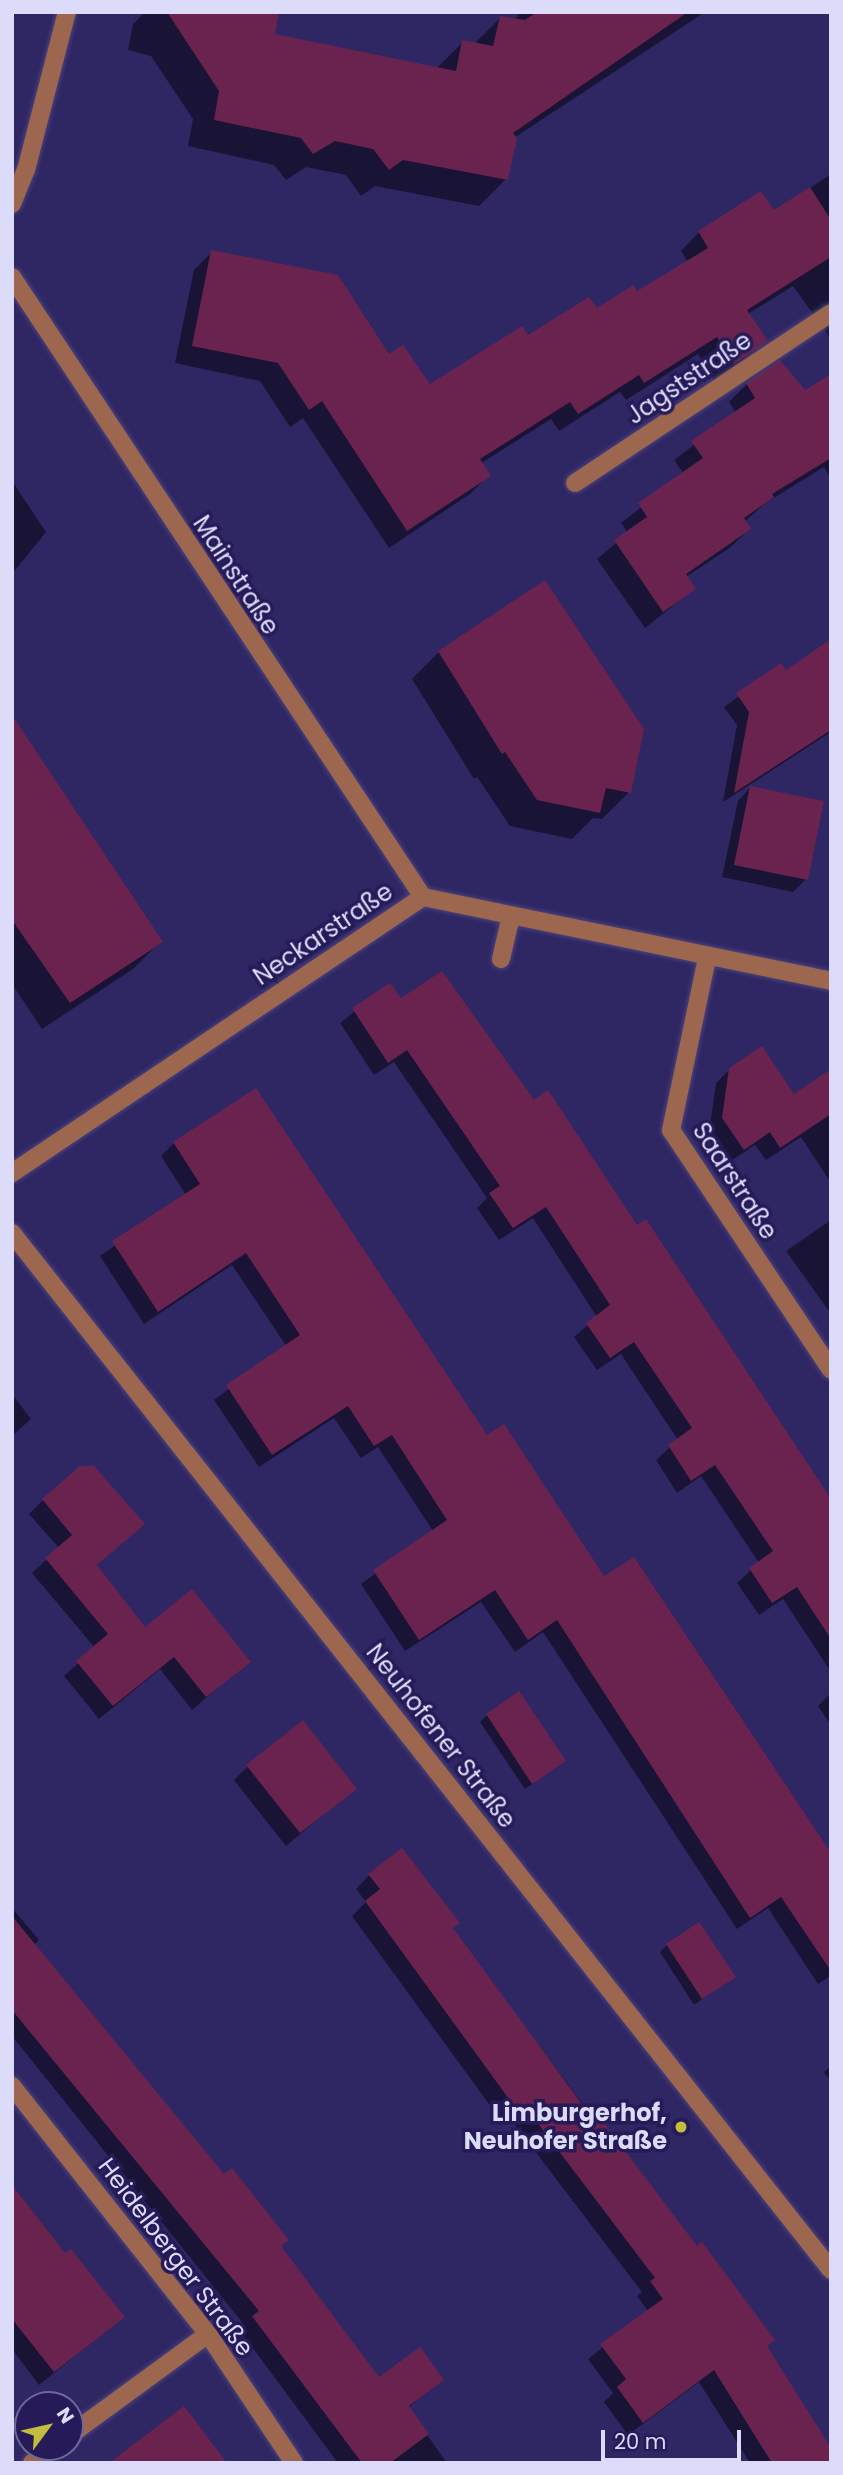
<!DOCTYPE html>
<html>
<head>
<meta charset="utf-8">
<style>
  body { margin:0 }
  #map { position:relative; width:843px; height:2475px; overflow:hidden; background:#2f2664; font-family:Poppins,sans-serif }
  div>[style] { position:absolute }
  .shadow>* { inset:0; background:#0007 }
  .building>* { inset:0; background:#6a234f }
  .roads { filter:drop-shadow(0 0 2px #4b437c) drop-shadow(0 0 2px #4b437c) }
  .minor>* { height:18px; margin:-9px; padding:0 9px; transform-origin:9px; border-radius:9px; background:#9c674e }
  .dots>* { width:19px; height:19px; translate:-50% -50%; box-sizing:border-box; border:4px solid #261b58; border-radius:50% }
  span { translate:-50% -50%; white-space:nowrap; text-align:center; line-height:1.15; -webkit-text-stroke:7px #261b58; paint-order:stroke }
  .street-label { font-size:24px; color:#dcdcfa }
  .poi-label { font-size:24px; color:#dcdcfa; font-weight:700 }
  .right { translate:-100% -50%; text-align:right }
  .frame { position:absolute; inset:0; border:14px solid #dcdcfa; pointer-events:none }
  .north { position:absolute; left:14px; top:2391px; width:70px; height:70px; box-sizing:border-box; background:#261b58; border:2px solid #6f6899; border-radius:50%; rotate:57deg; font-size:19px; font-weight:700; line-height:28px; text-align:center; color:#dcdcfa }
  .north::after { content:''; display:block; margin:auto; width:24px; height:32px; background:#c4bc3d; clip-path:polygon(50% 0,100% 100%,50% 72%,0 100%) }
  .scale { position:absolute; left:601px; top:2430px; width:140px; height:32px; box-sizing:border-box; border:4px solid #dcdcfa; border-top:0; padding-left:9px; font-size:21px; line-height:24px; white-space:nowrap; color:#dcdcfa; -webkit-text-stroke:5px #261b58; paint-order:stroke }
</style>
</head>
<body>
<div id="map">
  <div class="shadow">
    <i style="clip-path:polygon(145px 12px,278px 12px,273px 35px,436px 69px,463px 42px,474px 44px,500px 18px,515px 20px,520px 12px,705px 12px,514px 138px,506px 179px,479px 206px,375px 186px,361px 196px,346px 175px,306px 167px,286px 180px,274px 165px,188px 146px,193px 119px,151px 56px,128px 50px,133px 24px)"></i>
    <i style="clip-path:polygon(831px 174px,831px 339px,793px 286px,748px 314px,766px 341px,715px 381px,698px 354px,626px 400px,620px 392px,559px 431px,551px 419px,480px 464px,488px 476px,470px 494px,389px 548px,303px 418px,290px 427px,260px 381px,175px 363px,194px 270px,212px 252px,389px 356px,429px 387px,527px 338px,636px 294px,688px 262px,681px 251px,699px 232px,773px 213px)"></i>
    <i style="clip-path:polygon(831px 376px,831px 479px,824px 467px,767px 502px,744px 522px,749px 529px,731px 547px,686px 577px,694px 589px,645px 628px,597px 559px,628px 533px,621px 523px,684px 474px,674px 460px,736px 413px,729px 402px,747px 384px,805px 392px)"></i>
    <i style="clip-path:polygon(12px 481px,46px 532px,12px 574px)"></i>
    <i style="clip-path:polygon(831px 641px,831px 732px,723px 802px,737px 725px,724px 707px,781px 666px,785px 672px)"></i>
    <i style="clip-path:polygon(439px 652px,629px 792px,602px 819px,593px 818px,572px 839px,510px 826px,477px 777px,474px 779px,412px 679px)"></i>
    <i style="clip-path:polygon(12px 719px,160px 942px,133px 969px,42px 1029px,12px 984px)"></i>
    <i style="clip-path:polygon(750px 788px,806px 879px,793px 892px,722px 877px,738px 801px)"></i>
    <i style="clip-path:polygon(389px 985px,400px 1001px,533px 1102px,636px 1228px,831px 1499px,831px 1672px,783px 1599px,759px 1615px,737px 1583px,759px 1563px,701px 1476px,677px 1493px,656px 1460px,678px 1440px,621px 1354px,597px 1370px,574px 1337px,597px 1317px,533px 1218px,499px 1240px,477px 1208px,487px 1198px,394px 1062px,374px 1075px,340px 1023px)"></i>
    <i style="clip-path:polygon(730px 1069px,794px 1096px,831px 1084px,831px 1183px,801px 1137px,766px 1160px,755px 1145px,729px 1162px,709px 1132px,716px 1083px)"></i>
    <i style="clip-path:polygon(174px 1143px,486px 1438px,831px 1857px,831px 1976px,818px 1984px,768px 1908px,737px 1929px,543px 1632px,515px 1652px,481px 1602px,405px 1651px,361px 1584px,433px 1531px,378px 1447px,361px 1458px,334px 1418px,259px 1467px,214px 1400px,287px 1347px,232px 1265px,144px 1324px,100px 1256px,186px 1195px,161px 1156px)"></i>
    <i style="clip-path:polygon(831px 1220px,831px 1314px,786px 1251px)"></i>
    <i style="clip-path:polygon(12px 1394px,31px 1419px,12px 1436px)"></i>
    <i style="clip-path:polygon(43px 1500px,143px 1524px,96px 1566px,145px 1629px,248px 1661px,192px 1710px,160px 1669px,99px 1719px,64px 1676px,95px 1648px,32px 1573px,59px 1548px,29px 1514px)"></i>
    <i style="clip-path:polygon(831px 1693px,831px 1725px,818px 1706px)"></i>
    <i style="clip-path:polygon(487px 1715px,564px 1761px,525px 1789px,480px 1722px)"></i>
    <i style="clip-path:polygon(248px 1766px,354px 1789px,286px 1846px,234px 1780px)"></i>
    <i style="clip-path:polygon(369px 1875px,451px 1929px,766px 2347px,831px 2463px,750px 2463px,699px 2382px,628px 2435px,604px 2402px,613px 2393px,588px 2359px,648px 2311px,637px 2296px,642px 2292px,509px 2117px,502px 2122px,352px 1916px,366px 1902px,356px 1889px)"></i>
    <i style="clip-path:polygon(12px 1908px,39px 1940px,34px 1945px,280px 2247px,379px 2379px,442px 2380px,408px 2408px,447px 2463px,338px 2463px,240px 2331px,245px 2326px,12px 2036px)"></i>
    <i style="clip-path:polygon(667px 1945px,733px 1977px,694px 2005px,660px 1952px)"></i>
    <i style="clip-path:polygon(831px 2066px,831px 2081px,824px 2072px)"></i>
    <i style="clip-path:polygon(12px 2189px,65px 2256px,123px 2317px,39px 2385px,12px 2349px)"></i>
  </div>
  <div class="building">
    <i style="clip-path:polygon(167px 12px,279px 12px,275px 34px,456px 71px,462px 40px,493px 46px,500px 16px,525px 20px,537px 12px,688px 12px,513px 133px,517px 138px,508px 180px,403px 160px,389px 170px,373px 149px,335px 141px,313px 154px,301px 138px,214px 120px,219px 91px)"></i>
    <i style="clip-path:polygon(810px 187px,831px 220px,831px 257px,747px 310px,768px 341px,734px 364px,717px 337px,644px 383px,639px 375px,578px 414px,570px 402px,480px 459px,491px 476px,407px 531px,322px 401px,309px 410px,278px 363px,192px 346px,211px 250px,338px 275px,389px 354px,403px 345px,430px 384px,522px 326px,528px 335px,589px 297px,597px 308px,633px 285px,637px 291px,708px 248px,698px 231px,761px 191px,774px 210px)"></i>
    <i style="clip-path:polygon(780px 360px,805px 390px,831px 374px,831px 458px,772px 494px,774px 497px,744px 518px,751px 529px,686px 574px,696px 589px,663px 612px,614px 540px,647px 517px,638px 503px,703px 458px,691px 441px,755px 398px,746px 383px)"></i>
    <i style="clip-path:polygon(545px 580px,644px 729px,631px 793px,606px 788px,600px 813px,537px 800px,505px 752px,502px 754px,438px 651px)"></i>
    <i style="clip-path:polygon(831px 639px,831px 730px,734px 793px,749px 712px,736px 693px,781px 663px,786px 670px)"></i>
    <i style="clip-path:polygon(12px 715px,163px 942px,70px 1003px,12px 920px)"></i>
    <i style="clip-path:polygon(750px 786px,824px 801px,808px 880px,734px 865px)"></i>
    <i style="clip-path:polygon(442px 971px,534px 1100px,548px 1090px,637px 1225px,646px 1219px,831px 1499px,831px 1639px,797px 1587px,772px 1603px,749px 1568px,773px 1551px,715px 1465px,691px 1481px,668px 1445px,692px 1428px,634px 1342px,610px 1358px,586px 1323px,610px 1305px,546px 1207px,513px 1228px,489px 1193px,500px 1186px,407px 1050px,388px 1063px,352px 1008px,390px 983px,401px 998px)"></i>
    <i style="clip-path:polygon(762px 1046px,794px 1094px,831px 1069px,831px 1114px,780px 1148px,770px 1132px,744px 1150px,722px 1118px,729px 1068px)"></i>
    <i style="clip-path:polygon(256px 1088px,487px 1435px,504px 1424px,604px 1576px,634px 1557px,831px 1853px,831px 1971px,781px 1897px,750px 1918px,557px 1620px,528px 1640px,495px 1590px,419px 1640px,373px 1570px,447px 1520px,392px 1435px,374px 1446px,348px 1406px,272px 1455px,226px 1385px,300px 1335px,246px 1253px,158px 1312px,112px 1241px,200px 1184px,173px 1142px)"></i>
    <i style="clip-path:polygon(80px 1466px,94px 1466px,145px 1524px,97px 1565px,145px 1627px,192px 1589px,251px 1662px,206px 1697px,174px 1657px,113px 1706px,76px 1661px,108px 1634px,45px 1558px,72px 1535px,42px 1499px)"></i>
    <i style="clip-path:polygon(519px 1691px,566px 1761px,532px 1784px,486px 1714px)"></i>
    <i style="clip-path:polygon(303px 1720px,357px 1789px,300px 1833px,246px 1765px)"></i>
    <i style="clip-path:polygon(402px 1848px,460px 1923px,453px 1928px,590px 2115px,595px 2111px,697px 2246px,702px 2242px,775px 2340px,767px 2346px,831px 2448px,831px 2463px,772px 2463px,714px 2370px,643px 2423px,617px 2387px,626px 2379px,600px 2344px,663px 2299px,650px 2281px,655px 2278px,524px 2105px,517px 2110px,365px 1901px,380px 1889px,368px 1874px)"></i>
    <i style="clip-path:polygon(12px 1916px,224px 2174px,232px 2168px,289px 2240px,281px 2246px,379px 2377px,420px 2347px,444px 2380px,409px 2406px,429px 2434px,390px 2463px,362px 2463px,252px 2316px,259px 2311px,12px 2010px)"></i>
    <i style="clip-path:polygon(699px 1922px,736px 1977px,702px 1999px,666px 1944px)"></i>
    <i style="clip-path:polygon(12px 2185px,65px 2253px,71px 2249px,125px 2317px,54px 2372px,12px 2319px)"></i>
    <i style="clip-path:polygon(184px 2406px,227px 2463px,109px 2463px)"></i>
  </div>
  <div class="roads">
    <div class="minor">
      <i style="left:12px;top:204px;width:37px;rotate:-68deg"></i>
      <i style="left:26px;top:170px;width:163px;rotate:-75.5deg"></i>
      <i style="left:12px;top:277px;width:744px;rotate:56.46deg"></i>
      <i style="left:575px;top:483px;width:307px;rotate:-33.6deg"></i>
      <i style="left:707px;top:958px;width:176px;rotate:101.8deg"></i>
      <i style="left:671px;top:1130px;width:288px;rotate:56.3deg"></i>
      <i style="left:501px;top:959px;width:44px;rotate:-76.9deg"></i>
      <i style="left:12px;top:1173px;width:495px;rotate:-33.9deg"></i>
      <i style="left:423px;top:897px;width:417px;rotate:11.6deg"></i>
      <i style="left:12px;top:1233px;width:1321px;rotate:51.7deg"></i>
      <i style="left:12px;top:2086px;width:316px;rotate:51.7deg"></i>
      <i style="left:208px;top:2334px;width:155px;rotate:56.3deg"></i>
      <i style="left:70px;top:2435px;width:171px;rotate:-36.2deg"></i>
      <i style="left:32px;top:2463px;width:27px;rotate:-36deg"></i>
    </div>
  </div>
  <div class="dots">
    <i style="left:681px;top:2127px;background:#c4bc3d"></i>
  </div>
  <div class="street-label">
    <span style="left:689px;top:378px;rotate:-34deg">Jagststraße</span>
    <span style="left:236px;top:575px;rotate:57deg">Mainstraße</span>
    <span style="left:323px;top:934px;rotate:-34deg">Neckarstraße</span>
    <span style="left:735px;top:1181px;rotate:57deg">Saarstraße</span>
    <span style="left:441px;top:1736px;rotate:52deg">Neuhofener Straße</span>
    <span style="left:176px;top:2257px;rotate:53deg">Heidelberger Straße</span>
  </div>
  <div class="poi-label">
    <span class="right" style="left:667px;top:2127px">Limburgerhof,<br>Neuhofer Straße</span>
  </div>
  <div class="frame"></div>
  <div class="north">N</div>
  <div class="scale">20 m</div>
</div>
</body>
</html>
